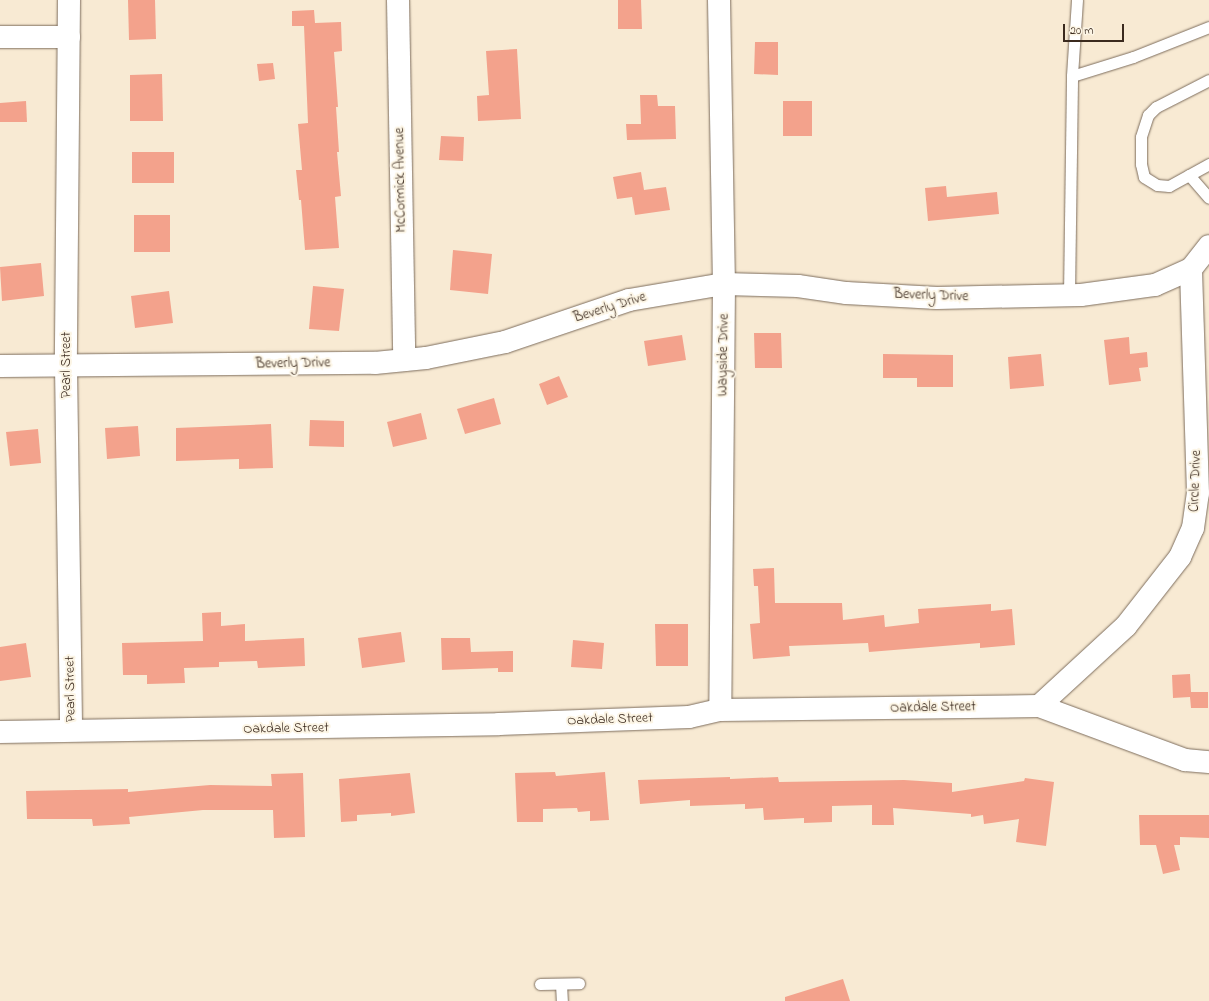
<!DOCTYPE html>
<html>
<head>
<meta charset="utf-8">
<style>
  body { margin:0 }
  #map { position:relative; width:1209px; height:1001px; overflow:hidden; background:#f8ead3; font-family:"Indie Flower",sans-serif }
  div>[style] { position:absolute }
  .building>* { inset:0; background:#f3a28c }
  .roads { filter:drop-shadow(0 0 1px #7d6d5d) drop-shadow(0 0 1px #7d6d5d) }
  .lane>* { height:11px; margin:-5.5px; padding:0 5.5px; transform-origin:5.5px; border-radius:5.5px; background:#fff }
  .street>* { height:22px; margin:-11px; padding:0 11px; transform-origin:11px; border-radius:11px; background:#fff }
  span { translate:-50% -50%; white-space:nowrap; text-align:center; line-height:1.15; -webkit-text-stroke:4px #fcf5e5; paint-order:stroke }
  .street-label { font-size:14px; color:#3b2a1e }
  .scale { position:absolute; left:1063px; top:24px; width:61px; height:18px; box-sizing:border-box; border:2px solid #3b2a1e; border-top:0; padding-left:5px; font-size:12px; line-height:14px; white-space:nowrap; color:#3b2a1e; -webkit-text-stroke:3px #fcf5e5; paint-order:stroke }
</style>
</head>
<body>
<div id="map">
  <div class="building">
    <i style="clip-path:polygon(128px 0,155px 0,156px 39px,129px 40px)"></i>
    <i style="clip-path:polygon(618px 0,641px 0,642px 29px,618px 29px)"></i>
    <i style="clip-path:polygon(314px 10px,315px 23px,341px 22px,342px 51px,334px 52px,338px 107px,336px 107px,339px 152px,337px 152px,341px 196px,335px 197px,339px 248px,305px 250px,301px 200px,299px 200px,296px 170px,302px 170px,298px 124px,308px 123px,304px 26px,292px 26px,292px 11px)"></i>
    <i style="clip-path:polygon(755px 42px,778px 42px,778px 75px,754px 74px)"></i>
    <i style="clip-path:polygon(517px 49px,521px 119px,478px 121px,477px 96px,489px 95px,486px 51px)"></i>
    <i style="clip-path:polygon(273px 63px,275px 79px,259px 81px,257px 64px)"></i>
    <i style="clip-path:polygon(162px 74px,163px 121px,130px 121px,130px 75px)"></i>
    <i style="clip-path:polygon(640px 95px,657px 95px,658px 106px,675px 106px,676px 139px,627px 140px,626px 124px,641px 124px)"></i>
    <i style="clip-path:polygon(26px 101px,27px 122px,0 122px,0 103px)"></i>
    <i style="clip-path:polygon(783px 101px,812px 101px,812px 136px,783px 136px)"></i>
    <i style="clip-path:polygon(441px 136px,464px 137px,463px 161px,439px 160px)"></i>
    <i style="clip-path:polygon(132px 152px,174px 152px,174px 183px,132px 183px)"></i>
    <i style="clip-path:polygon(641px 172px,644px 190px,666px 187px,670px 210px,635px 215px,632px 197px,617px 199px,613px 177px)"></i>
    <i style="clip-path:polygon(946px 186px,947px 197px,997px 192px,999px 214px,928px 221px,925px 188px)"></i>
    <i style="clip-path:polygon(134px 215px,170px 215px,170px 252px,134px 252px)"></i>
    <i style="clip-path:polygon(453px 250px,492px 254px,488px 294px,450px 290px)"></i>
    <i style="clip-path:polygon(41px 263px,44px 296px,2px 301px,0 267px)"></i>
    <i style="clip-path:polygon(313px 286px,344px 289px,339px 331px,309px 329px)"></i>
    <i style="clip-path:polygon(169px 291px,173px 323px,135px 328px,131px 296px)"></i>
    <i style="clip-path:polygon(754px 333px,781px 333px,782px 368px,755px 368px)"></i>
    <i style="clip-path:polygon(682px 335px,686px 360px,648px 366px,644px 341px)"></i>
    <i style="clip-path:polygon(1129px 337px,1130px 354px,1147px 352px,1148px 367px,1139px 368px,1141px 381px,1109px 385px,1104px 340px)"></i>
    <i style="clip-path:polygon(883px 354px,953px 355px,953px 387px,917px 387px,917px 378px,883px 378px)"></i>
    <i style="clip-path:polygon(1041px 354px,1044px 386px,1010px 389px,1008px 357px)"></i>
    <i style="clip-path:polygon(559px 376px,568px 397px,547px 405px,539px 384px)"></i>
    <i style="clip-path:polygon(494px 398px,501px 424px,465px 434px,457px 409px)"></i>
    <i style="clip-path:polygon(421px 413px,427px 439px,393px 447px,387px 422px)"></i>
    <i style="clip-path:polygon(310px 420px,344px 421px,344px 447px,309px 446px)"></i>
    <i style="clip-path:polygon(271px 424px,273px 468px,239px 469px,239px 459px,176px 461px,176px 428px)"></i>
    <i style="clip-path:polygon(138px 426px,140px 456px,107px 459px,105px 428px)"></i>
    <i style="clip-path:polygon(38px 429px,41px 463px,10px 466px,6px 432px)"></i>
    <i style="clip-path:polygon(774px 568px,775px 603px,842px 603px,843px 620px,884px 615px,885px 627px,919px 623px,918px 609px,991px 604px,991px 611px,1012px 609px,1015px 645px,980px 648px,980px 643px,869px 652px,868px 643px,789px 646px,790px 656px,753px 659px,750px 624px,760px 623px,758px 586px,754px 586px,753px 569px)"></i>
    <i style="clip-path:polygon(221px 612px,221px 626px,245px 624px,245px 641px,304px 638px,305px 666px,258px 668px,257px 661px,219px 662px,219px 667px,184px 668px,185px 683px,147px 684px,147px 675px,123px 675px,122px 643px,203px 641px,202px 613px)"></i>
    <i style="clip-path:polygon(655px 624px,688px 624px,688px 666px,656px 666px)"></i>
    <i style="clip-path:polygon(401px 632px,405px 662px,362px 668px,358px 638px)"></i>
    <i style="clip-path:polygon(441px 638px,470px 638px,471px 652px,513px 651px,513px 672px,498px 672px,498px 668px,442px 670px)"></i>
    <i style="clip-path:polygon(573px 640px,604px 643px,602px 669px,571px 667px)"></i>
    <i style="clip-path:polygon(26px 643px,31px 677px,0 681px,0 647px)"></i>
    <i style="clip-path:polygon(1190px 674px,1191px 692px,1208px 692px,1208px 708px,1191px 708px,1190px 697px,1173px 698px,1172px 675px)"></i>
    <i style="clip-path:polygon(555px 772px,556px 776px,605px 772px,609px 820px,590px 821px,590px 811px,578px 812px,577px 808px,543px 809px,543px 822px,517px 822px,515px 773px)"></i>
    <i style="clip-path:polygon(303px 773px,305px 837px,274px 838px,273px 810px,203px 810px,129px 817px,130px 824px,93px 826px,92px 819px,27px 819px,26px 791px,128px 789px,128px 792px,210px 785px,272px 786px,271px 774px)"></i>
    <i style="clip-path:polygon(410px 773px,415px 813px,391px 816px,391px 813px,357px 815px,357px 821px,341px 822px,339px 779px)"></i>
    <i style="clip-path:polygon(730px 777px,730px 779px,778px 777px,779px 782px,904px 780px,952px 783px,952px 792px,1024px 781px,1025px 778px,1054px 782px,1046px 846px,1016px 842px,1019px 819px,984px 824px,983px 815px,971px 817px,971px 814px,893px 808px,894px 825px,872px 825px,872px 805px,832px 806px,832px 822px,804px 823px,804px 818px,764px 820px,763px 808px,745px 809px,745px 804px,690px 806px,690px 800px,640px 804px,638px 780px)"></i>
    <i style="clip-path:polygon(1139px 815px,1209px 815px,1209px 838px,1180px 837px,1180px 845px,1174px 845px,1180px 870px,1163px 874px,1156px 845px,1140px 845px)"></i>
    <i style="clip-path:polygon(843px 979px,850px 1001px,785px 1001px,785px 997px)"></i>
  </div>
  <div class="roads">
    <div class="lane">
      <i style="left:1077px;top:0;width:76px;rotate:93.8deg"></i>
      <i style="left:1072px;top:76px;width:64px;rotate:-17.3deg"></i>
      <i style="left:1133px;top:57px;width:82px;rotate:-21.5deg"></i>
      <i style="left:1209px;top:80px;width:59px;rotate:153deg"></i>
      <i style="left:1156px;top:107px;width:11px;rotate:135deg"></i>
      <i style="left:1148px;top:115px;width:23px;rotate:108deg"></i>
      <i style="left:1141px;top:137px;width:27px;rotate:90deg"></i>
      <i style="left:1141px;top:164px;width:13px;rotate:77deg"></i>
      <i style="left:1144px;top:177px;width:15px;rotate:32deg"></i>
      <i style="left:1157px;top:185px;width:12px;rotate:5deg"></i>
      <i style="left:1169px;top:186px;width:46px;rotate:-28.8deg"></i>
      <i style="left:1189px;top:175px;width:30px;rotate:49deg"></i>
      <i style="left:1069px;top:295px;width:219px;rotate:-89.2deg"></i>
      <i style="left:540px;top:984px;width:39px;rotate:-1deg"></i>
      <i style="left:561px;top:984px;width:17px;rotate:87deg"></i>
    </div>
    <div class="street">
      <i style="left:69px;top:0;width:366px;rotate:90.5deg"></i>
      <i style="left:66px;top:366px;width:364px;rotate:89.2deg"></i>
      <i style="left:398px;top:0;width:360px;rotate:89deg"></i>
      <i style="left:719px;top:0;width:284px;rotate:89deg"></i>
      <i style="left:724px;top:284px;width:426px;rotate:90.5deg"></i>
      <i style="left:0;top:37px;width:69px"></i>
      <i style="left:0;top:366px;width:375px;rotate:-0.5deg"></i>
      <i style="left:375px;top:363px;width:51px;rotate:-5.6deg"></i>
      <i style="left:426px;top:358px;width:81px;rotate:-11.4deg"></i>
      <i style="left:505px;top:342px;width:131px;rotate:-18.7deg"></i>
      <i style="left:629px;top:300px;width:96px;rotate:-9.6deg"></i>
      <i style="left:724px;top:284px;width:74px;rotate:1.5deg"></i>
      <i style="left:798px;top:286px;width:49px;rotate:8.3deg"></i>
      <i style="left:846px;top:293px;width:91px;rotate:3.1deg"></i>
      <i style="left:937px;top:298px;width:144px;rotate:-1.2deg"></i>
      <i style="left:1081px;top:295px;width:75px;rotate:-7.7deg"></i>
      <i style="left:1155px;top:285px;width:39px;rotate:-24deg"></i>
      <i style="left:1191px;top:269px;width:29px;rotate:-52deg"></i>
      <i style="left:1039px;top:706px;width:118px;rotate:-42.6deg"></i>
      <i style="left:1126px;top:626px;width:88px;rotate:-52deg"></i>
      <i style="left:1180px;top:557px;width:32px;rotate:-66deg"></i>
      <i style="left:1193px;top:528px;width:35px;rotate:-82deg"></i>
      <i style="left:1198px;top:493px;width:224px;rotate:-91.8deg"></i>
      <i style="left:0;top:732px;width:499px;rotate:-0.9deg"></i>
      <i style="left:499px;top:724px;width:190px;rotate:-2.1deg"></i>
      <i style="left:689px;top:717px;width:32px;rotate:-13deg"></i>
      <i style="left:720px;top:710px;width:319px;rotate:-0.7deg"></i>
      <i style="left:1039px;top:706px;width:156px;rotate:20.3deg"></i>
      <i style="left:1185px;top:760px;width:24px;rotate:5deg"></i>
    </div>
  </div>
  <div class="street-label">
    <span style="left:401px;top:180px;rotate:-91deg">McCormick Avenue</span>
    <span style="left:931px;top:296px;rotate:2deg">Beverly Drive</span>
    <span style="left:610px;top:308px;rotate:-17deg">Beverly Drive</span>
    <span style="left:724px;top:355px;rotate:-89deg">Wayside Drive</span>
    <span style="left:293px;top:364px;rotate:-1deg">Beverly Drive</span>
    <span style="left:67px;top:365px;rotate:-90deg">Pearl Street</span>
    <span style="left:1196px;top:481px;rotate:-88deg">Circle Drive</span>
    <span style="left:71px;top:689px;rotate:-91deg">Pearl Street</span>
    <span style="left:933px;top:708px;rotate:-1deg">Oakdale Street</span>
    <span style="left:610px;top:720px;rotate:-2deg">Oakdale Street</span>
    <span style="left:286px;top:729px;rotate:-1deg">Oakdale Street</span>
  </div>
  <div class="scale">20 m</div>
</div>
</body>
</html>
